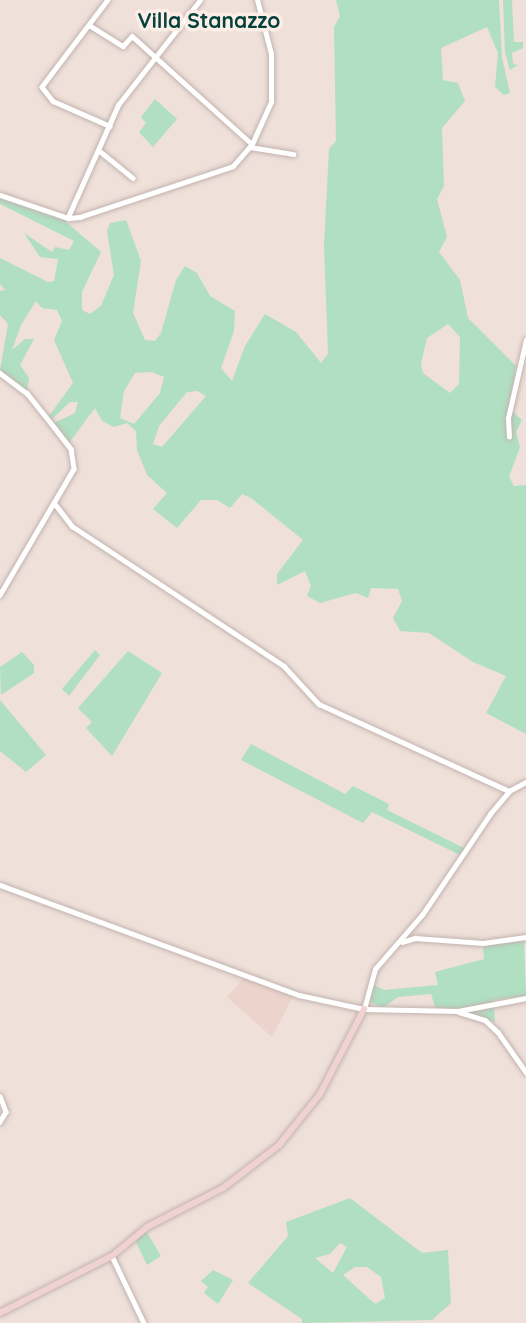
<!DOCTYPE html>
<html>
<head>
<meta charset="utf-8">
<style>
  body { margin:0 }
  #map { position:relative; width:526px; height:1323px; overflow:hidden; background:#efe0da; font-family:Quicksand,sans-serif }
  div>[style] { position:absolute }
  .built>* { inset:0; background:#ecd4cc }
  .green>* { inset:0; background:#b0dfc2 }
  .roads { filter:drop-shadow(0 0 2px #c2b3ae) drop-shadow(0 0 2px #c2b3ae) }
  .street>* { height:4.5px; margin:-2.25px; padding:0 2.25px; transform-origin:2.25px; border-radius:2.25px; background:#fff }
  .secondary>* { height:6px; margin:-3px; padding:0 3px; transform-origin:3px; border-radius:3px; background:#f0d2d2 }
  span { translate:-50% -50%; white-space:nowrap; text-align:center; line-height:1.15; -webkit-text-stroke:7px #fcede7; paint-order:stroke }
  .quarter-label { font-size:21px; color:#03423b; font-weight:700 }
</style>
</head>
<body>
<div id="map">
  <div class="built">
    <i style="clip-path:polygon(244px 978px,294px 995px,272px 1037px,227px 997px)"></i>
  </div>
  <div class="green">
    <i style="clip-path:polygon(evenodd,336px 0,499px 0,502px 57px,510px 93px,504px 95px,495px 87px,498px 53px,487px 27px,441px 48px,443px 80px,458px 83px,465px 101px,442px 128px,444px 186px,437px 199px,447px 237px,439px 252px,460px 280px,468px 318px,516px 366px,508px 412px,510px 420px,512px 411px,522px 420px,516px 432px,520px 447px,509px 477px,514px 486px,526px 485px,526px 734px,486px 713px,506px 676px,473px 662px,429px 633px,400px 631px,393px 618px,402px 601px,398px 589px,371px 588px,368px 598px,356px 593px,320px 603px,307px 596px,311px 586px,305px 571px,277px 585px,277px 574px,303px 540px,251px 498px,242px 494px,230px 508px,217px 500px,201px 500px,177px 528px,153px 509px,167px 493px,147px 475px,137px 450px,136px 431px,127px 423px,114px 427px,102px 421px,95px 408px,69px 443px,54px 423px,75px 413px,78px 402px,70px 402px,51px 420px,48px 417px,73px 383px,54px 340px,62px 321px,57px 310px,42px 308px,36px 301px,21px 325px,12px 350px,25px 339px,34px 339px,20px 365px,29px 378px,27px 391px,0 370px,8px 324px,0 315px,0 291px,5px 290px,0 284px,0 258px,48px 282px,54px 281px,58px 259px,40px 257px,24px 233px,52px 252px,55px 247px,69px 250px,74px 241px,0 204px,0 198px,64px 220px,101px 252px,82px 292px,82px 310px,90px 314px,101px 306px,114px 275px,107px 231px,110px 223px,126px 220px,141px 261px,133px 313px,145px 340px,155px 341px,161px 333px,176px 280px,185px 266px,197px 273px,210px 296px,235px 311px,234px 331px,221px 368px,232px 381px,245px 346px,265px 314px,296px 332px,321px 363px,328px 354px,324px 246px,329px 149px,336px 141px,334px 27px,340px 16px,336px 0,448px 324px,460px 337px,459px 384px,450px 393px,423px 373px,421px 363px,427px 338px,448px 324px,336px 0,152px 372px,164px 377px,160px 393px,134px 424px,120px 418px,124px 391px,135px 373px,152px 372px,336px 0,197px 391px,206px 396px,162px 447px,153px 444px,159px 426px,187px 392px,197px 391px)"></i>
    <i style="clip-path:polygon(503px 0,512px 0,514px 42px,523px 42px,523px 48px,512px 53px,513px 64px,518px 65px,510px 70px,505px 53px)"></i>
    <i style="clip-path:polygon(155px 99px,177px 119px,153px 147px,139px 132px,146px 123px,141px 117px)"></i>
    <i style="clip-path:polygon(95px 650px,100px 655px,69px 696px,62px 689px)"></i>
    <i style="clip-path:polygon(128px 651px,162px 673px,112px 756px,86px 728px,92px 722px,78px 708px)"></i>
    <i style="clip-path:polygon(22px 652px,34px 665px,34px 673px,1px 695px,0 667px)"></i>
    <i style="clip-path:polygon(0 700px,46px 755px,26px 772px,0 751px)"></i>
    <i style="clip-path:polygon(251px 744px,345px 794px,353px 786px,389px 804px,387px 810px,466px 849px,462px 856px,372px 812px,363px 823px,241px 760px)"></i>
    <i style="clip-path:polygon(524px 940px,526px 996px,494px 1000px,495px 1022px,435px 1007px,431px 994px,398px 997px,383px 1008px,370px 1002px,372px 984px,384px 990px,438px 985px,435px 972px,484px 959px,483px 946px)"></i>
    <i style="clip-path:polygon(evenodd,350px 1198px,422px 1253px,448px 1250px,451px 1303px,432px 1320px,302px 1323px,302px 1319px,248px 1283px,288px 1236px,286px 1222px,350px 1198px,340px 1243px,347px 1247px,333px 1273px,315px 1258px,330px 1254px,340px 1243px,350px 1198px,355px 1267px,367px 1267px,381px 1277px,385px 1298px,375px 1304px,343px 1275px,355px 1267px)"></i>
    <i style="clip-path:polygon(146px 1231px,161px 1256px,147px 1265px,135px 1240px)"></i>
    <i style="clip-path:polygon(213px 1270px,233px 1280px,218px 1304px,204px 1293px,208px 1287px,201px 1281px)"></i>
  </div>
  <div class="roads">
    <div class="street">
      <i style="left:108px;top:0;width:109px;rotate:127.2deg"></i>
      <i style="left:42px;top:87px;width:18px;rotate:52deg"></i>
      <i style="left:53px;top:101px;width:62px;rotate:23.7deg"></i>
      <i style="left:89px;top:25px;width:40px;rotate:32deg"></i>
      <i style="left:123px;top:46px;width:13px;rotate:-48deg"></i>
      <i style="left:132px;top:36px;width:161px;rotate:42deg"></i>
      <i style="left:250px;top:147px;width:44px;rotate:9.2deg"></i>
      <i style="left:101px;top:152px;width:41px;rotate:39.1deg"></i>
      <i style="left:0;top:195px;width:72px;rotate:18.7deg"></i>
      <i style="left:68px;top:218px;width:12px;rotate:-5deg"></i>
      <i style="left:80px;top:217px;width:161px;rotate:-18.4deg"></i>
      <i style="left:233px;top:166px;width:29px;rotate:-49deg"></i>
      <i style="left:252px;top:144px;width:46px;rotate:-65.7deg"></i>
      <i style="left:271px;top:102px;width:48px;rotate:-90deg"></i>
      <i style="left:271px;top:54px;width:56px;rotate:-104.5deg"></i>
      <i style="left:68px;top:217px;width:123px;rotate:-65.9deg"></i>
      <i style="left:118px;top:105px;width:133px;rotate:-52deg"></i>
      <i style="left:0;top:373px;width:34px;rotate:37deg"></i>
      <i style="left:27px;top:393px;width:43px;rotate:51.5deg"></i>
      <i style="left:54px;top:427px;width:28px;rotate:52deg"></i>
      <i style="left:71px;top:449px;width:20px;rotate:81deg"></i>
      <i style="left:74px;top:469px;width:146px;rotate:120.4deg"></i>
      <i style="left:509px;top:437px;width:19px;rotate:-93deg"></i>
      <i style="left:508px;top:418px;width:80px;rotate:-77deg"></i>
      <i style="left:55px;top:504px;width:28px;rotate:52deg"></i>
      <i style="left:72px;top:526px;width:254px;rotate:33.4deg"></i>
      <i style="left:284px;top:666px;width:52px;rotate:47.4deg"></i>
      <i style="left:319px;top:704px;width:209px;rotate:24.6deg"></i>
      <i style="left:0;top:885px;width:319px;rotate:20.2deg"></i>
      <i style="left:299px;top:995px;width:66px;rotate:12.2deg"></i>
      <i style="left:364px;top:1009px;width:94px;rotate:1.2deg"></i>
      <i style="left:458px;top:1011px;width:69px;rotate:-10.8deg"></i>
      <i style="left:402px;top:942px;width:14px;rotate:-17deg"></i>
      <i style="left:415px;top:938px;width:68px;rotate:4.2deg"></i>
      <i style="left:483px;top:943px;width:43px;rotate:-7.9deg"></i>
      <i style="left:364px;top:1009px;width:41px;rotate:-74.6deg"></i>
      <i style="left:375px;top:969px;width:72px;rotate:-49deg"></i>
      <i style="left:422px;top:915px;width:122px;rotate:-56deg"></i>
      <i style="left:490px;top:814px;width:30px;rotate:-50deg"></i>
      <i style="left:509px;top:791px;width:19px;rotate:-28deg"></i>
      <i style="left:459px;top:1012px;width:27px;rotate:17deg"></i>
      <i style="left:485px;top:1020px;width:18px;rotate:43deg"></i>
      <i style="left:498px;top:1032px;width:49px;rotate:55deg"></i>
      <i style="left:0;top:1096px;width:17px;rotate:69deg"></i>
      <i style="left:6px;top:1112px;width:12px;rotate:121deg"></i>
      <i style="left:112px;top:1256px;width:74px;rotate:64.5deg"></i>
    </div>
    <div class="secondary">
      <i style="left:0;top:1313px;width:126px;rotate:-27deg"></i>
      <i style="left:112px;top:1256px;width:45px;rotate:-39.6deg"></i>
      <i style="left:147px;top:1227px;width:85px;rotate:-27.2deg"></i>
      <i style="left:223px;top:1188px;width:71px;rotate:-37.5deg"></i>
      <i style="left:279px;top:1145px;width:65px;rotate:-51.2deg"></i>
      <i style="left:320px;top:1094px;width:96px;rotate:-62.6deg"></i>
    </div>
  </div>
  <div class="quarter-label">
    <span style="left:209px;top:20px">Villa Stanazzo</span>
  </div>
</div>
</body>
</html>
